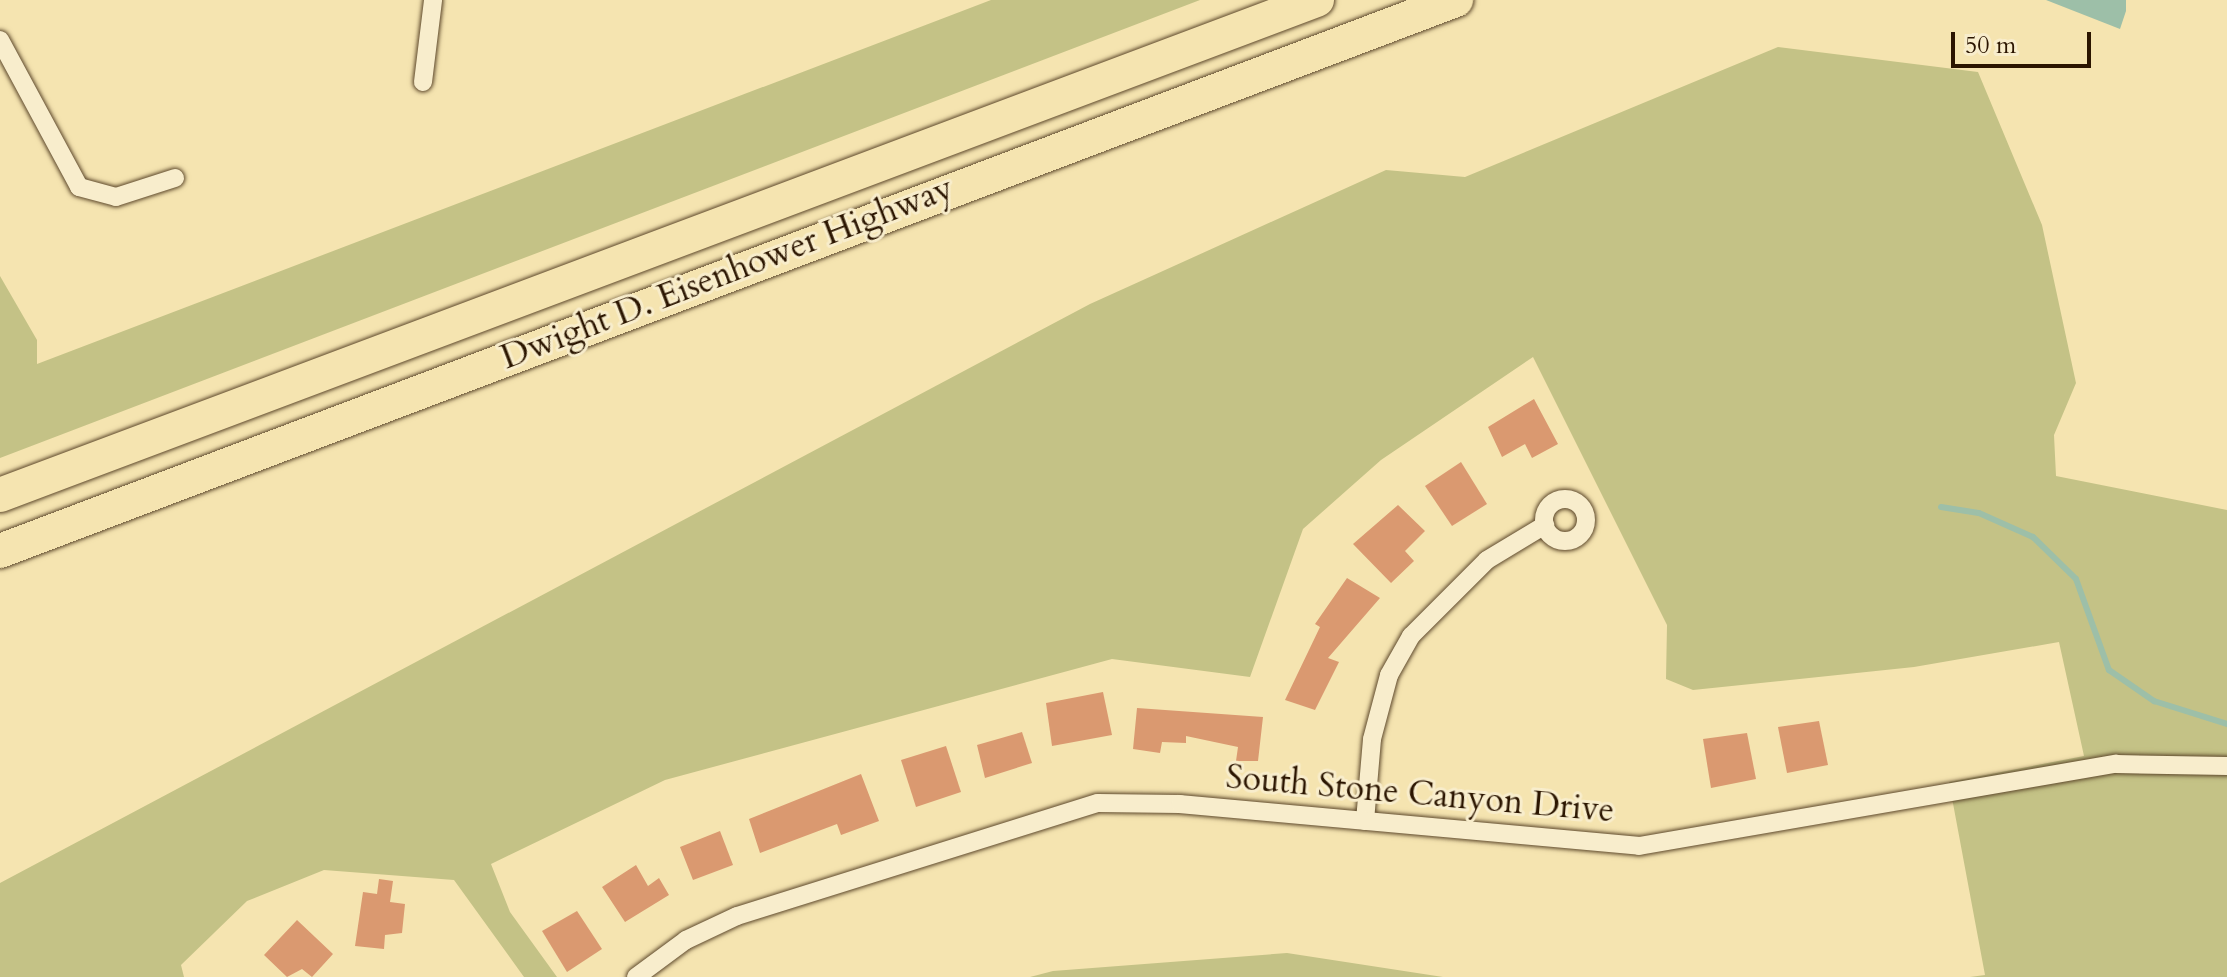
<!DOCTYPE html>
<html>
<head>
<meta charset="utf-8">
<style>
  body { margin:0 }
  #map { position:relative; width:2227px; height:977px; overflow:hidden; background:#f5e4b0; font-family:Cardo,serif }
  div>[style] { position:absolute }
  .green>* { inset:0; background:#c4c286 }
  .water>* { inset:0; background:#9dbfa8 }
  .stream>* { height:6px; margin:-3px; padding:0 3px; transform-origin:3px; border-radius:3px; background:#9dbfa8 }
  .building>* { inset:0; background:#da9970 }
  .roads { filter:drop-shadow(0 0 2px #5e492c) drop-shadow(0 0 2px #5e492c) }
  .street>* { height:18px; margin:-9px; padding:0 9px; transform-origin:9px; border-radius:9px; background:#f8edcc }
  .street>.ring { margin:-9px; padding:0; box-sizing:content-box; background:none; border:18px solid #f8edcc; border-radius:50% }
  .highway>* { height:34px; margin:-17px; padding:0 17px; transform-origin:17px; border-radius:17px; background:#f5e4b0 }
  span { translate:-50% -50%; white-space:nowrap; text-align:center; line-height:1.15; -webkit-text-stroke:6px #f8edcc; paint-order:stroke }
  .street-label { font-size:34px; color:#2b1500 }
  .scale { position:absolute; left:1951px; top:32px; width:140px; height:36px; box-sizing:border-box; border:4px solid #2b1500; border-top:0; padding-left:10px; font-size:24px; line-height:28px; white-space:nowrap; color:#2b1500; -webkit-text-stroke:6px #f8edcc; paint-order:stroke }
</style>
</head>
<body>
<div id="map">
  <div class="green">
    <i style="clip-path:polygon(991px 0,1200px 0,0 458px,0 276px,37px 340px,37px 364px)"></i>
    <i style="clip-path:polygon(1778px 47px,1978px 72px,2042px 225px,2076px 383px,2054px 435px,2056px 476px,2227px 510px,2227px 977px,1970px 977px,1985px 975px,1949px 782px,2084px 756px,2059px 642px,1914px 667px,1693px 690px,1666px 679px,1667px 625px,1533px 357px,1381px 460px,1303px 529px,1250px 677px,1112px 659px,665px 780px,491px 864px,510px 912px,557px 977px,524px 977px,454px 880px,324px 870px,247px 901px,181px 965px,184px 977px,0 977px,0 883px,1090px 304px,1386px 170px,1465px 177px)"></i>
    <i style="clip-path:polygon(1287px 953px,1443px 977px,1030px 977px,1053px 971px)"></i>
  </div>
  <div class="water">
    <i style="clip-path:polygon(2046px 0,2126px 0,2126px 11px,2120px 29px)"></i>
  </div>
  <div class="stream">
    <i style="left:1941px;top:507px;width:38px;rotate:9deg"></i>
    <i style="left:1979px;top:513px;width:59px;rotate:24deg"></i>
    <i style="left:2033px;top:537px;width:60px;rotate:44.3deg"></i>
    <i style="left:2076px;top:579px;width:97px;rotate:70.1deg"></i>
    <i style="left:2109px;top:670px;width:55px;rotate:34.6deg"></i>
    <i style="left:2154px;top:701px;width:77px;rotate:17.5deg"></i>
  </div>
  <div class="building">
    <i style="clip-path:polygon(1534px 399px,1558px 444px,1532px 458px,1525px 444px,1502px 457px,1488px 427px)"></i>
    <i style="clip-path:polygon(1461px 462px,1487px 504px,1452px 526px,1425px 486px)"></i>
    <i style="clip-path:polygon(1398px 505px,1425px 531px,1405px 551px,1414px 561px,1391px 583px,1353px 544px)"></i>
    <i style="clip-path:polygon(1347px 578px,1380px 598px,1328px 658px,1339px 662px,1315px 710px,1285px 700px,1320px 627px,1315px 624px)"></i>
    <i style="clip-path:polygon(1103px 692px,1112px 735px,1052px 746px,1046px 703px)"></i>
    <i style="clip-path:polygon(1137px 708px,1263px 717px,1258px 761px,1236px 761px,1238px 747px,1186px 736px,1186px 743px,1162px 742px,1160px 753px,1133px 749px)"></i>
    <i style="clip-path:polygon(1819px 721px,1828px 765px,1787px 773px,1778px 727px)"></i>
    <i style="clip-path:polygon(1022px 732px,1032px 763px,985px 778px,977px 745px)"></i>
    <i style="clip-path:polygon(1747px 733px,1756px 779px,1711px 788px,1703px 739px)"></i>
    <i style="clip-path:polygon(946px 746px,961px 792px,916px 807px,901px 760px)"></i>
    <i style="clip-path:polygon(861px 774px,879px 821px,841px 835px,837px 824px,760px 853px,749px 819px)"></i>
    <i style="clip-path:polygon(720px 831px,733px 865px,693px 880px,680px 847px)"></i>
    <i style="clip-path:polygon(636px 865px,648px 886px,659px 878px,669px 895px,625px 922px,602px 887px)"></i>
    <i style="clip-path:polygon(379px 879px,393px 881px,390px 902px,405px 904px,402px 933px,385px 935px,384px 949px,355px 946px,363px 892px,377px 894px)"></i>
    <i style="clip-path:polygon(577px 911px,602px 949px,567px 972px,542px 931px)"></i>
    <i style="clip-path:polygon(297px 920px,333px 954px,312px 977px,302px 969px,287px 977px,264px 955px)"></i>
  </div>
  <div class="roads">
    <div class="street">
      <i style="left:0;top:40px;width:167px;rotate:61.7deg"></i>
      <i style="left:79px;top:187px;width:38px;rotate:15deg"></i>
      <i style="left:116px;top:197px;width:62px;rotate:-17.9deg"></i>
      <i style="left:423px;top:82px;width:83px;rotate:-83deg"></i>
      <i class="ring" style="left:1544px;top:499px;width:24px;height:24px"></i>
      <i style="left:1365px;top:821px;width:82px;rotate:-85.1deg"></i>
      <i style="left:1372px;top:739px;width:66px;rotate:-75.1deg"></i>
      <i style="left:1389px;top:675px;width:45px;rotate:-60.6deg"></i>
      <i style="left:1411px;top:636px;width:107px;rotate:-45deg"></i>
      <i style="left:1487px;top:560px;width:68px;rotate:-31.1deg"></i>
      <i style="left:636px;top:977px;width:62px;rotate:-36.5deg"></i>
      <i style="left:686px;top:940px;width:56px;rotate:-25.2deg"></i>
      <i style="left:737px;top:916px;width:378px;rotate:-17.4deg"></i>
      <i style="left:1098px;top:803px;width:82px;rotate:0.7deg"></i>
      <i style="left:1180px;top:804px;width:461px;rotate:5.2deg"></i>
      <i style="left:1639px;top:846px;width:484px;rotate:-9.8deg"></i>
      <i style="left:2116px;top:764px;width:111px;rotate:1deg"></i>
    </div>
    <div class="highway">
      <i style="left:0;top:495px;width:1407px;rotate:-20.6deg"></i>
      <i style="left:0;top:551px;width:1557px;rotate:-20.73deg"></i>
    </div>
  </div>
  <div class="street-label">
    <span style="left:727px;top:273px;rotate:-21deg">Dwight D. Eisenhower Highway</span>
    <span style="left:1420px;top:794px;rotate:5deg">South Stone Canyon Drive</span>
  </div>
  <div class="scale">50 m</div>
</div>
</body>
</html>
